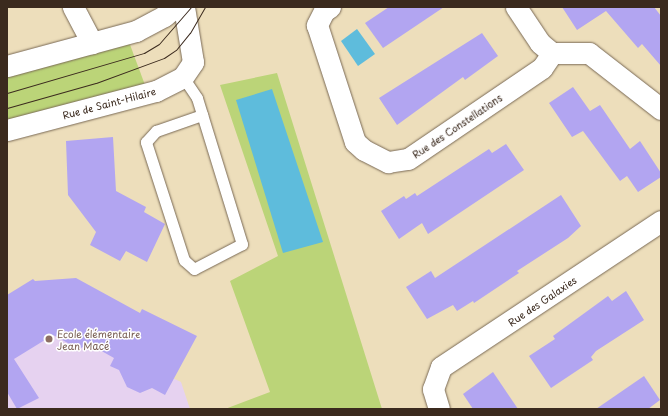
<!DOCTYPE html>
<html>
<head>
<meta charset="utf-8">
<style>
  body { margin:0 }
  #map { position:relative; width:668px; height:416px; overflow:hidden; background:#eddebb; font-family:"Playpen Sans",sans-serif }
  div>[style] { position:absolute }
  .built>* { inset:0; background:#e6d2f0 }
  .green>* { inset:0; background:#bbd478 }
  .water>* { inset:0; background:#5ebcdc }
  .building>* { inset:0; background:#b2a5f1 }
  .roads { filter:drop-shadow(0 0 1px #796955) drop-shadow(0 0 1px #796955) }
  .lane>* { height:11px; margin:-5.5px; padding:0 5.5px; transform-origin:5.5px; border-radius:5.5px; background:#fff }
  .street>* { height:21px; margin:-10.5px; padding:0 10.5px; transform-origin:10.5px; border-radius:10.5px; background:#fff }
  .tram>* { height:1px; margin:-0.5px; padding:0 0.5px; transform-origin:0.5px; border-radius:0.5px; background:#3b2a1e }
  .dots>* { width:11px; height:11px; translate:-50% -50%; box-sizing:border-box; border:2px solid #fff; border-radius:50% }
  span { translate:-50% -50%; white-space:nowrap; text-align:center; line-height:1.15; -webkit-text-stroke:3px #fff; paint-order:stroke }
  .street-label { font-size:10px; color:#3b2a1e }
  .education-label { font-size:10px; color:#785e54 }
  .left { translate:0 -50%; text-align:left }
  .frame { position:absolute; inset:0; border:8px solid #3b2a1e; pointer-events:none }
</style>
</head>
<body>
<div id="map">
  <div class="built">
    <i style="clip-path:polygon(14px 301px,181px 382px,190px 409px,7px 409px,7px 306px)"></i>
  </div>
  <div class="green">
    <i style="clip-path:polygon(129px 42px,145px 85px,7px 122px,7px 74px)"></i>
    <i style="clip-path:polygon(277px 73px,382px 409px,225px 409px,270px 392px,230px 281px,278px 256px,220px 85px)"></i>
  </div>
  <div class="water">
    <i style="clip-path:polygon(357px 29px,375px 54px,358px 66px,341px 41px)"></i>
    <i style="clip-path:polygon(272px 89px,323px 242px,283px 253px,236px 100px)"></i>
  </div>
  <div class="building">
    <i style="clip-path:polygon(389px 7px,444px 7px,383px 48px,365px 23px)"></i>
    <i style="clip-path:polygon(562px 7px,654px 7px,661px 16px,661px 66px,642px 44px,638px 48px,606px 11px,577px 30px)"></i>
    <i style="clip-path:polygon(482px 33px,498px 56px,465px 80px,463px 77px,397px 125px,379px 98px)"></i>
    <i style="clip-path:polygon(573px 87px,590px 111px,600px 105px,630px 149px,640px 141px,661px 173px,661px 177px,638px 192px,627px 176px,620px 181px,583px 131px,572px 137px,549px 103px)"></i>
    <i style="clip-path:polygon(113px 137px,116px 191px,146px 207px,144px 212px,165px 224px,147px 262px,126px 251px,120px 261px,90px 245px,96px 232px,68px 195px,66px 141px)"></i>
    <i style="clip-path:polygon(506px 144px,524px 170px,428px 234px,422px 223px,399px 239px,381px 211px,404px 196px,406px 199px,415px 193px,417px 196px,489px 149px,492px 153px)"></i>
    <i style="clip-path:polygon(561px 195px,581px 226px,568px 238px,517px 271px,519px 273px,474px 303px,473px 301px,457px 311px,453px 305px,427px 319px,406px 287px,431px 271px,435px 278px)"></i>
    <i style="clip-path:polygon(76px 278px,140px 313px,142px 309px,197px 336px,165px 395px,152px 388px,140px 393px,127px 387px,119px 370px,110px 366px,114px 358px,89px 344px,79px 349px,53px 335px,14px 359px,39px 398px,17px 409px,7px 392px,7px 295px,33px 279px,35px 281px)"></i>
    <i style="clip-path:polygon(626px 291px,644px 320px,596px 351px,591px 357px,593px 360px,551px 388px,529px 356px,555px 339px,553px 336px,608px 296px,612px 301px)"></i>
    <i style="clip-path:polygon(493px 372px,518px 409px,473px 409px,463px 394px)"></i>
    <i style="clip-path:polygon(644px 376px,660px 400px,648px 409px,596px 409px)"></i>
  </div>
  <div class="roads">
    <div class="lane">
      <i style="left:183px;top:77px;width:25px;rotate:56deg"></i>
      <i style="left:197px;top:98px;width:153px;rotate:72.9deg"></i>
      <i style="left:242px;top:244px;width:54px;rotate:152.5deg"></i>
      <i style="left:194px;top:269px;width:13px;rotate:-138deg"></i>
      <i style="left:184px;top:260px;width:124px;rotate:-107.9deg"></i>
      <i style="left:146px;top:142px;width:15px;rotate:-48deg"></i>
      <i style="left:156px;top:131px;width:49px;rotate:-19.2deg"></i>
    </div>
    <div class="street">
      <i style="left:73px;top:7px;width:41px;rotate:62.2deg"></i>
      <i style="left:330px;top:7px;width:7px;rotate:146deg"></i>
      <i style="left:324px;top:11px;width:16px;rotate:117deg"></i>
      <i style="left:317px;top:25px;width:123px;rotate:72deg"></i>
      <i style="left:355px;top:142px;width:12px;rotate:42deg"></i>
      <i style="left:364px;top:150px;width:27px;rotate:27deg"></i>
      <i style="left:388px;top:162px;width:20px;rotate:-9deg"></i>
      <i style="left:408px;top:159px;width:162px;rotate:-34.2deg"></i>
      <i style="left:542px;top:68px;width:18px;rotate:-56deg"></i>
      <i style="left:516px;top:7px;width:43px;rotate:56.3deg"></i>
      <i style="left:540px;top:43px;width:16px;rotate:40deg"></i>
      <i style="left:552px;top:53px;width:37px"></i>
      <i style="left:589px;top:53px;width:91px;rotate:37.9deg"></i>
      <i style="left:7px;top:66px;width:134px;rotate:-15.2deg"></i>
      <i style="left:136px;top:31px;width:32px;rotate:-28deg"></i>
      <i style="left:164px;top:16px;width:14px;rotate:-39deg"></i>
      <i style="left:7px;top:130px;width:154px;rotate:-14.7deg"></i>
      <i style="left:156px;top:91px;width:30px;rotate:-27deg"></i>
      <i style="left:183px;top:77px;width:18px;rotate:-56deg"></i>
      <i style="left:193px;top:62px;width:56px;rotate:-99.3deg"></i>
      <i style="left:439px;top:409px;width:21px;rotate:-107deg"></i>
      <i style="left:433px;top:389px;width:23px;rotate:-70deg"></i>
      <i style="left:441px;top:367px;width:264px;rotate:-33.6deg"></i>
    </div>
  </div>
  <div class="tram">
    <i style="left:7px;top:93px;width:143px;rotate:-16.3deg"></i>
    <i style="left:144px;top:53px;width:17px;rotate:-31deg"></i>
    <i style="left:159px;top:44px;width:49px;rotate:-49.1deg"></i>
    <i style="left:7px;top:108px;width:92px;rotate:-15.7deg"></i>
    <i style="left:96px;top:83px;width:72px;rotate:-20.2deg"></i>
    <i style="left:164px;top:58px;width:14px;rotate:-34deg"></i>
    <i style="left:176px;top:50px;width:22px;rotate:-51deg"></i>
    <i style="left:190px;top:33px;width:30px;rotate:-60deg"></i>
  </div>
  <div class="dots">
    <i style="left:49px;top:339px;background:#8d6e63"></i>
  </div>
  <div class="street-label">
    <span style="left:109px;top:103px;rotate:-15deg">Rue de Saint-Hilaire</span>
    <span style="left:457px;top:126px;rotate:-34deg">Rue des Constellations</span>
    <span style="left:542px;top:301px;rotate:-34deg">Rue des Galaxies</span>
  </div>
  <div class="education-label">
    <span class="left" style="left:57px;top:339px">Ecole élémentaire<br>Jean Macé</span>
  </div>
  <div class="frame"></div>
</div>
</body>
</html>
